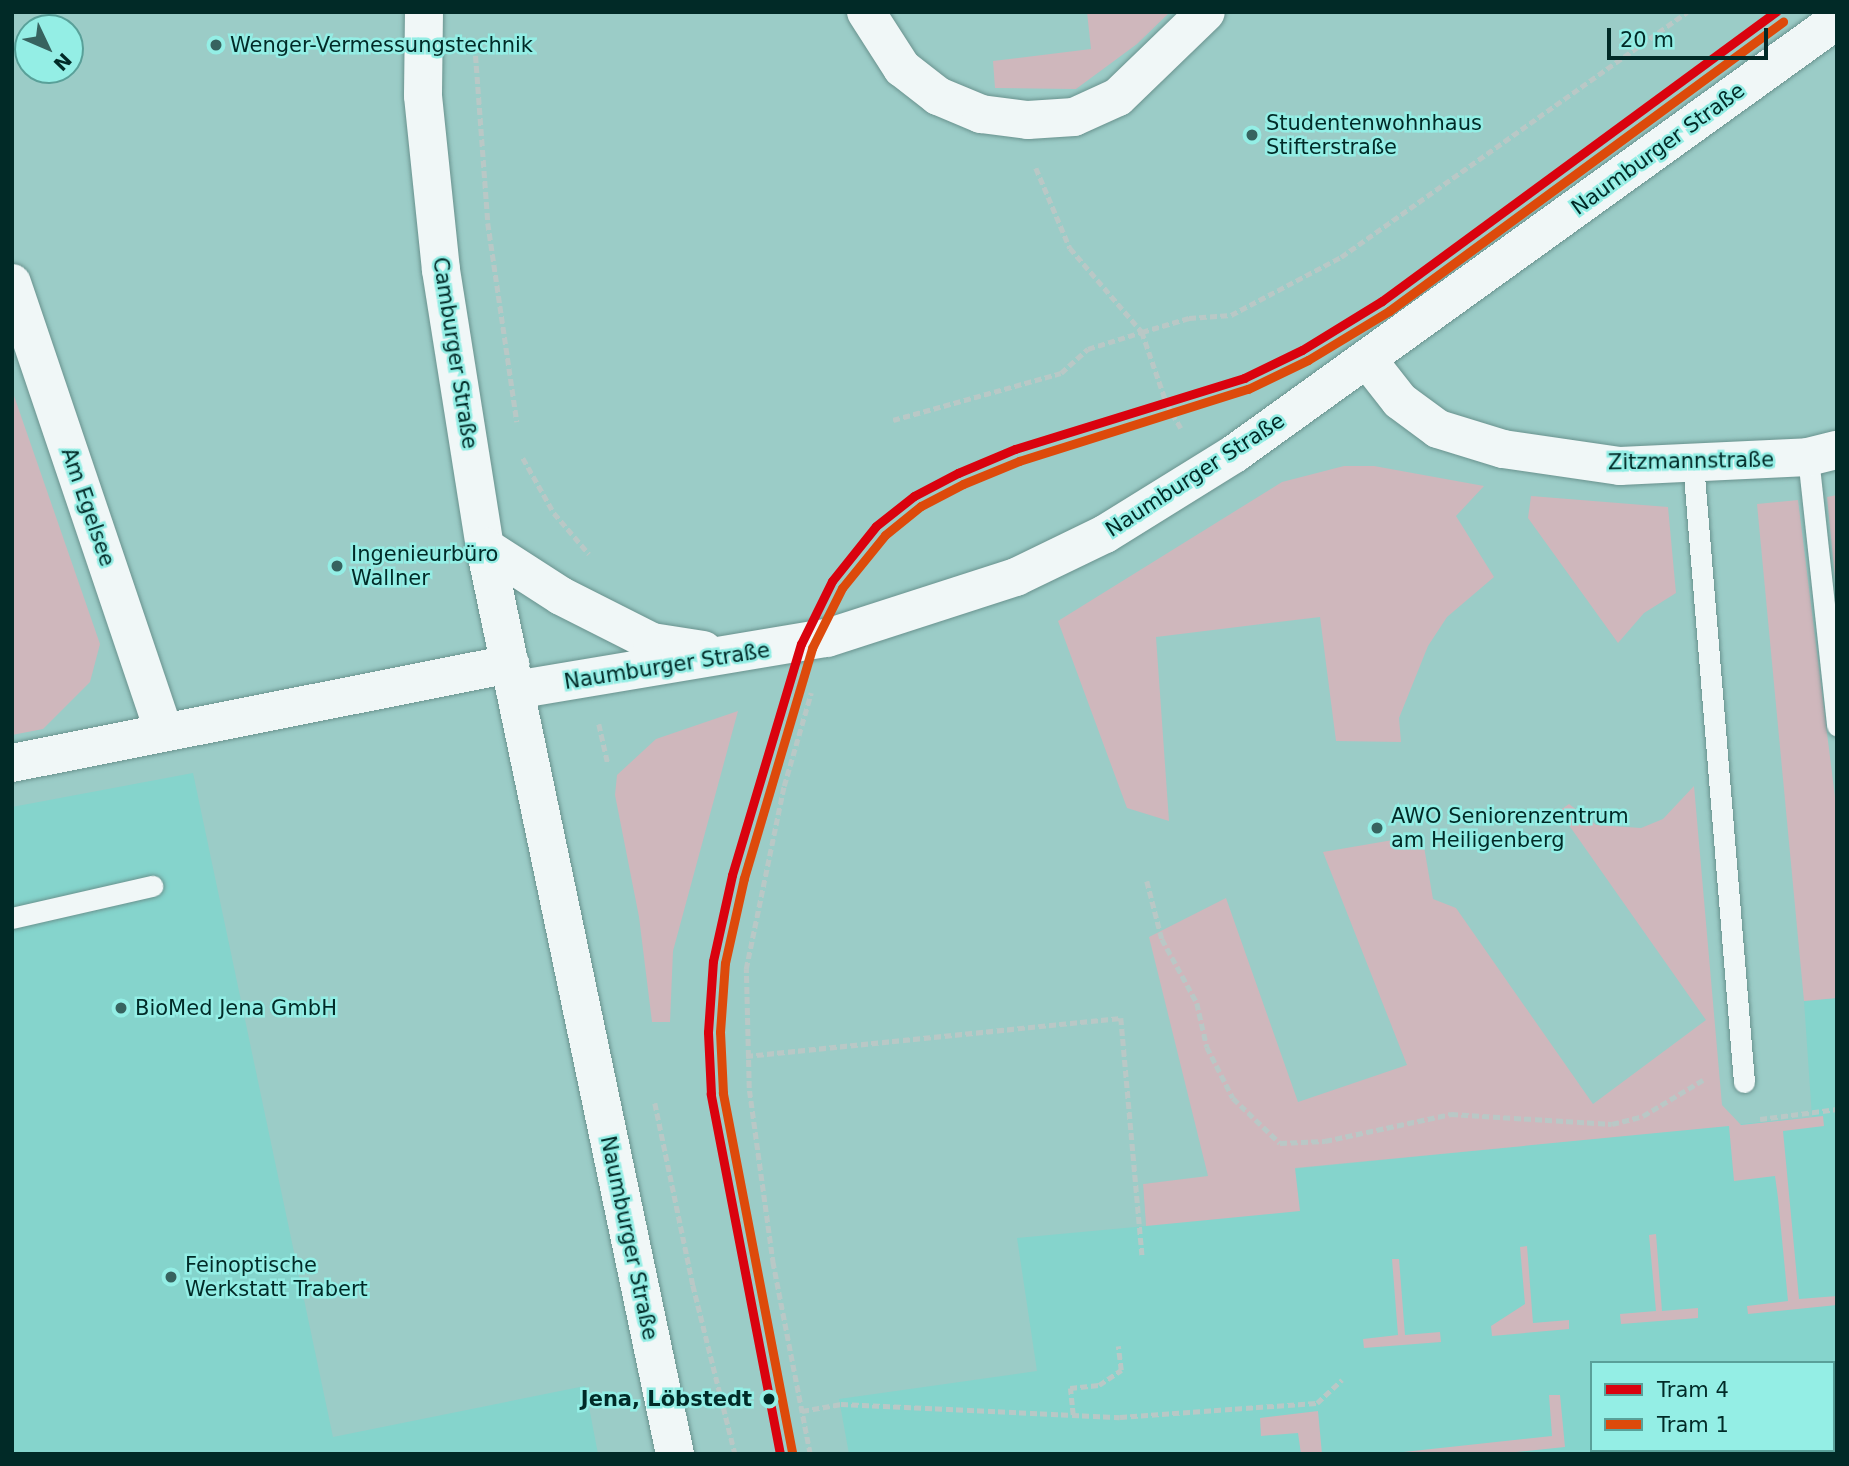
<!DOCTYPE html>
<html>
<head>
<meta charset="utf-8">
<style>
  body { margin:0 }
  #map { position:relative; width:1849px; height:1466px; overflow:hidden; background:#9bccc7; font-family:"DejaVu Sans",sans-serif }
  div>[style] { position:absolute }
  .built>* { inset:0; background:#85d4cc }
  .green>* { inset:0; background:#cfb7bc }
  .path>* { height:4.5px; margin-top:-2.25px; transform-origin:0; background:repeating-linear-gradient(90deg,#b9c8c6 0 7px,transparent 0 10.5px) }
  .roads { filter:drop-shadow(0 0 2px #69928e) drop-shadow(0 0 2px #69928e) }
  .service>* { height:21px; margin:-10.5px; padding:0 10.5px; transform-origin:10.5px; border-radius:10.5px; background:#f0f7f7 }
  .minor>* { height:38px; margin:-19px; padding:0 19px; transform-origin:19px; border-radius:19px; background:#f0f7f7 }
  .tertiary>* { height:38px; margin:-19px; padding:0 19px; transform-origin:19px; border-radius:19px; background:#f0f7f7 }
  .primary>* { height:38px; margin:-19px; padding:0 19px; transform-origin:19px; border-radius:19px; background:#f0f7f7 }
  .tram-1>* { height:9px; margin:-4.5px; padding:0 4.5px; transform-origin:4.5px; border-radius:4.5px; background:#da020e }
  .tram-2>* { height:9px; margin:-4.5px; padding:0 4.5px; transform-origin:4.5px; border-radius:4.5px; background:#dd4a0b }
  .dots>* { width:19px; height:19px; translate:-50% -50%; box-sizing:border-box; border:4px solid #94eee5; border-radius:50% }
  span { translate:-50% -50%; white-space:nowrap; text-align:center; line-height:1.15; -webkit-text-stroke:5px #94eee5; paint-order:stroke }
  .poi-label { font-size:21px; color:#012a27 }
  .left { translate:0 -50%; text-align:left }
  .street-label { font-size:21px; color:#012a27 }
  .stop-label { font-size:21px; color:#012a27; font-weight:700 }
  .right { translate:-100% -50%; text-align:right }
  .frame { position:absolute; inset:0; border:14px solid #012a27; pointer-events:none }
  .legend { position:absolute; left:1590px; top:1361px; width:245px; height:91px; box-sizing:border-box; background:#94eee5; border:2px solid #59a099; margin:0; padding:9px 12px; list-style:none; font-size:21px; color:#012a27 }
  .legend li { display:flex; align-items:center; gap:14px; height:35px }
  .legend b { width:35px; border:2px solid #59a099 }
  .north { position:absolute; left:14px; top:14px; width:70px; height:70px; box-sizing:border-box; background:#94eee5; border:2px solid #59a099; border-radius:50%; rotate:134deg; font-size:19px; font-weight:700; line-height:28px; text-align:center; color:#012a27 }
  .north::after { content:''; display:block; margin:auto; width:24px; height:32px; background:#37635f; clip-path:polygon(50% 0,100% 100%,50% 72%,0 100%) }
  .scale { position:absolute; left:1607px; top:28px; width:161px; height:32px; box-sizing:border-box; border:4px solid #012a27; border-top:0; padding-left:9px; font-size:21px; line-height:24px; white-space:nowrap; color:#012a27; -webkit-text-stroke:5px #94eee5; paint-order:stroke }
</style>
</head>
<body>
<div id="map">
  <div class="built">
    <i style="clip-path:polygon(193px 773px,333px 1437px,585px 1386px,598px 1454px,12px 1454px,12px 807px)"></i>
    <i style="clip-path:polygon(evenodd,1837px 998px,1837px 1454px,849px 1454px,839px 1399px,1037px 1371px,1017px 1238px,1146px 1226px,1143px 1184px,1812px 1117px,1804px 1001px,1837px 998px,1592px 1363px,1833px 1363px,1833px 1450px,1592px 1450px,1592px 1363px)"></i>
  </div>
  <div class="green">
    <i style="clip-path:polygon(1087px 12px,1170px 12px,1137px 44px,1076px 89px,995px 88px,993px 61px,1091px 49px)"></i>
    <i style="clip-path:polygon(12px 390px,100px 644px,90px 682px,43px 729px,12px 735px)"></i>
    <i style="clip-path:polygon(1344px 466px,1374px 466px,1484px 486px,1456px 516px,1494px 577px,1447px 617px,1428px 646px,1399px 718px,1401px 742px,1336px 741px,1320px 617px,1156px 637px,1169px 821px,1127px 808px,1058px 621px,1282px 482px)"></i>
    <i style="clip-path:polygon(1837px 495px,1837px 600px,1827px 497px)"></i>
    <i style="clip-path:polygon(1531px 496px,1668px 507px,1676px 593px,1644px 613px,1618px 643px,1528px 518px)"></i>
    <i style="clip-path:polygon(1798px 500px,1837px 813px,1837px 998px,1804px 1001px,1757px 504px)"></i>
    <i style="clip-path:polygon(738px 711px,673px 951px,670px 1022px,652px 1022px,639px 917px,615px 795px,617px 775px,656px 739px)"></i>
    <i style="clip-path:polygon(1694px 786px,1722px 1105px,1741px 1125px,1823px 1116px,1824px 1126px,1783px 1131px,1799px 1299px,1837px 1296px,1837px 1305px,1748px 1314px,1747px 1306px,1788px 1301px,1778px 1198px,1775px 1176px,1734px 1181px,1729px 1126px,1295px 1168px,1300px 1211px,1146px 1226px,1143px 1184px,1208px 1176px,1149px 937px,1226px 898px,1298px 1102px,1407px 1065px,1323px 852px,1422px 835px,1433px 899px,1456px 908px,1593px 1104px,1706px 1020px,1559px 811px,1569px 804px,1596px 825px,1641px 828px,1663px 819px)"></i>
    <i style="clip-path:polygon(1656px 1234px,1662px 1311px,1698px 1308px,1698px 1318px,1621px 1324px,1620px 1314px,1656px 1311px,1649px 1235px)"></i>
    <i style="clip-path:polygon(1527px 1246px,1533px 1323px,1569px 1320px,1569px 1329px,1492px 1336px,1491px 1326px,1525px 1304px,1520px 1247px)"></i>
    <i style="clip-path:polygon(1392px 1259px,1399px 1259px,1405px 1335px,1440px 1332px,1441px 1342px,1364px 1348px,1363px 1339px,1398px 1335px)"></i>
    <i style="clip-path:polygon(1549px 1395px,1560px 1395px,1565px 1447px,1496px 1454px,1385px 1454px,1552px 1436px)"></i>
    <i style="clip-path:polygon(1318px 1411px,1322px 1454px,1301px 1454px,1298px 1433px,1261px 1436px,1260px 1418px)"></i>
  </div>
  <div class="path">
    <i style="left:475px;top:45px;width:178px;rotate:85.8deg"></i>
    <i style="left:488px;top:223px;width:201px;rotate:81.7deg"></i>
    <i style="left:1036px;top:168px;width:87px;rotate:67deg"></i>
    <i style="left:1070px;top:248px;width:111px;rotate:49.4deg"></i>
    <i style="left:1142px;top:332px;width:76px;rotate:70.9deg"></i>
    <i style="left:1167px;top:404px;width:28px;rotate:60deg"></i>
    <i style="left:893px;top:420px;width:174px;rotate:-15.6deg"></i>
    <i style="left:1061px;top:373px;width:36px;rotate:-42deg"></i>
    <i style="left:1088px;top:349px;width:57px;rotate:-17.5deg"></i>
    <i style="left:1142px;top:332px;width:49px;rotate:-16.6deg"></i>
    <i style="left:1189px;top:318px;width:42px;rotate:-4.1deg"></i>
    <i style="left:1231px;top:315px;width:124px;rotate:-27.8deg"></i>
    <i style="left:1341px;top:257px;width:424px;rotate:-35.3deg"></i>
    <i style="left:523px;top:458px;width:63px;rotate:60.6deg"></i>
    <i style="left:554px;top:513px;width:54px;rotate:49.5deg"></i>
    <i style="left:599px;top:724px;width:41px;rotate:77.3deg"></i>
    <i style="left:1147px;top:881px;width:60px;rotate:75.5deg"></i>
    <i style="left:1162px;top:939px;width:73px;rotate:61.3deg"></i>
    <i style="left:1197px;top:1003px;width:45px;rotate:77.2deg"></i>
    <i style="left:1207px;top:1047px;width:57px;rotate:63deg"></i>
    <i style="left:1233px;top:1098px;width:65px;rotate:43.8deg"></i>
    <i style="left:1280px;top:1143px;width:45px;rotate:-2.5deg"></i>
    <i style="left:1325px;top:1141px;width:129px;rotate:-12.1deg"></i>
    <i style="left:1451px;top:1114px;width:161px;rotate:3.6deg"></i>
    <i style="left:1612px;top:1124px;width:32px;rotate:-14deg"></i>
    <i style="left:1643px;top:1116px;width:70px;rotate:-31deg"></i>
    <i style="left:746px;top:1056px;width:377px;rotate:-5.8deg"></i>
    <i style="left:1121px;top:1018px;width:238px;rotate:84.9deg"></i>
    <i style="left:655px;top:1103px;width:186px;rotate:78.2deg"></i>
    <i style="left:693px;top:1285px;width:174px;rotate:76deg"></i>
    <i style="left:1760px;top:1119px;width:78px;rotate:-7.4deg"></i>
    <i style="left:802px;top:1411px;width:40px;rotate:-10deg"></i>
    <i style="left:841px;top:1404px;width:279px;rotate:2.7deg"></i>
    <i style="left:1120px;top:1417px;width:197px;rotate:-4.1deg"></i>
    <i style="left:1317px;top:1403px;width:34px;rotate:-43deg"></i>
    <i style="left:1073px;top:1415px;width:27px;rotate:-96deg"></i>
    <i style="left:1070px;top:1388px;width:29px;rotate:-6deg"></i>
    <i style="left:1099px;top:1385px;width:27px;rotate:-34deg"></i>
    <i style="left:1121px;top:1370px;width:24px;rotate:-97deg"></i>
    <i style="left:810px;top:1454px;width:194px;rotate:-101deg"></i>
    <i style="left:773px;top:1264px;width:178px;rotate:-97.8deg"></i>
    <i style="left:749px;top:1088px;width:119px;rotate:-91.4deg"></i>
    <i style="left:746px;top:969px;width:187px;rotate:-78.3deg"></i>
    <i style="left:784px;top:786px;width:97px;rotate:-73.8deg"></i>
  </div>
  <div class="roads">
    <div class="service">
      <i style="left:1808px;top:457px;width:270px;rotate:83.8deg"></i>
      <i style="left:1693px;top:463px;width:621px;rotate:85.29deg"></i>
      <i style="left:12px;top:918px;width:144px;rotate:-12.9deg"></i>
    </div>
    <div class="minor">
      <i style="left:866px;top:12px;width:67px;rotate:57.3deg"></i>
      <i style="left:902px;top:68px;width:46px;rotate:37.9deg"></i>
      <i style="left:938px;top:96px;width:47px;rotate:22.7deg"></i>
      <i style="left:981px;top:114px;width:47px;rotate:7.3deg"></i>
      <i style="left:1028px;top:120px;width:46px;rotate:-3.7deg"></i>
      <i style="left:1074px;top:117px;width:48px;rotate:-24.4deg"></i>
      <i style="left:1118px;top:97px;width:122px;rotate:-44deg"></i>
      <i style="left:12px;top:283px;width:472px;rotate:71.3deg"></i>
      <i style="left:1367px;top:359px;width:53px;rotate:51.8deg"></i>
      <i style="left:1400px;top:401px;width:47px;rotate:36.4deg"></i>
      <i style="left:1438px;top:429px;width:68px;rotate:17.1deg"></i>
      <i style="left:1503px;top:449px;width:118px;rotate:8.3deg"></i>
      <i style="left:1620px;top:466px;width:188px;rotate:-2.7deg"></i>
      <i style="left:1808px;top:457px;width:30px;rotate:-14deg"></i>
      <i style="left:12px;top:763px;width:508px;rotate:-11.24deg"></i>
    </div>
    <div class="tertiary">
      <i style="left:485px;top:547px;width:90px;rotate:32.8deg"></i>
      <i style="left:561px;top:596px;width:102px;rotate:26.8deg"></i>
      <i style="left:652px;top:642px;width:52px;rotate:8.9deg"></i>
      <i style="left:515px;top:690px;width:316px;rotate:-9.5deg"></i>
      <i style="left:827px;top:638px;width:199px;rotate:-17.9deg"></i>
      <i style="left:1016px;top:577px;width:99px;rotate:-25.8deg"></i>
      <i style="left:1105px;top:534px;width:152px;rotate:-31.8deg"></i>
      <i style="left:1234px;top:454px;width:743px;rotate:-35.74deg"></i>
    </div>
    <div class="primary">
      <i style="left:424px;top:12px;width:84px;rotate:90.7deg"></i>
      <i style="left:423px;top:96px;width:175px;rotate:84.1deg"></i>
      <i style="left:441px;top:270px;width:280px;rotate:81deg"></i>
      <i style="left:485px;top:547px;width:927px;rotate:78.17deg"></i>
    </div>
  </div>
  <div class="tram-1">
    <i style="left:780px;top:1454px;width:367px;rotate:-100.9deg"></i>
    <i style="left:711px;top:1094px;width:62px;rotate:-92.8deg"></i>
    <i style="left:708px;top:1032px;width:71px;rotate:-86deg"></i>
    <i style="left:713px;top:961px;width:88px;rotate:-77.5deg"></i>
    <i style="left:732px;top:875px;width:241px;rotate:-73.4deg"></i>
    <i style="left:801px;top:644px;width:70px;rotate:-63.8deg"></i>
    <i style="left:832px;top:581px;width:70px;rotate:-51.3deg"></i>
    <i style="left:876px;top:526px;width:48px;rotate:-38.3deg"></i>
    <i style="left:914px;top:496px;width:50px;rotate:-27.6deg"></i>
    <i style="left:958px;top:473px;width:62px;rotate:-22.8deg"></i>
    <i style="left:1015px;top:449px;width:240px;rotate:-17.2deg"></i>
    <i style="left:1244px;top:378px;width:64px;rotate:-25.8deg"></i>
    <i style="left:1302px;top:350px;width:94px;rotate:-31.5deg"></i>
    <i style="left:1382px;top:301px;width:489px;rotate:-36.3deg"></i>
  </div>
  <div class="tram-2">
    <i style="left:792px;top:1452px;width:366px;rotate:-100.9deg"></i>
    <i style="left:723px;top:1093px;width:61px;rotate:-92.8deg"></i>
    <i style="left:720px;top:1032px;width:69px;rotate:-85.9deg"></i>
    <i style="left:725px;top:963px;width:87px;rotate:-77.4deg"></i>
    <i style="left:744px;top:878px;width:240px;rotate:-73.5deg"></i>
    <i style="left:812px;top:648px;width:67px;rotate:-63.4deg"></i>
    <i style="left:842px;top:588px;width:68px;rotate:-50.9deg"></i>
    <i style="left:885px;top:535px;width:46px;rotate:-38.9deg"></i>
    <i style="left:921px;top:506px;width:47px;rotate:-27.6deg"></i>
    <i style="left:963px;top:484px;width:61px;rotate:-22.3deg"></i>
    <i style="left:1019px;top:461px;width:240px;rotate:-17.5deg"></i>
    <i style="left:1248px;top:389px;width:67px;rotate:-25.8deg"></i>
    <i style="left:1308px;top:360px;width:95px;rotate:-31.2deg"></i>
    <i style="left:1389px;top:311px;width:489px;rotate:-36.3deg"></i>
  </div>
  <div class="dots">
    <i style="left:216px;top:45px;background:#37635f"></i>
    <i style="left:1252px;top:135px;background:#37635f"></i>
    <i style="left:337px;top:566px;background:#37635f"></i>
    <i style="left:1377px;top:828px;background:#37635f"></i>
    <i style="left:121px;top:1008px;background:#37635f"></i>
    <i style="left:171px;top:1277px;background:#37635f"></i>
    <i style="left:769px;top:1399px;background:#012a27"></i>
  </div>
  <div class="poi-label">
    <span class="left" style="left:230px;top:45px">Wenger-Vermessungstechnik</span>
    <span class="left" style="left:1266px;top:135px">Studentenwohnhaus<br>Stifterstraße</span>
    <span class="left" style="left:351px;top:566px">Ingenieurbüro<br>Wallner</span>
    <span class="left" style="left:1391px;top:828px">AWO Seniorenzentrum<br>am Heiligenberg</span>
    <span class="left" style="left:135px;top:1008px">BioMed Jena GmbH</span>
    <span class="left" style="left:185px;top:1277px">Feinoptische<br>Werkstatt Trabert</span>
  </div>
  <div class="street-label">
    <span style="left:1658px;top:149px;rotate:-36deg">Naumburger Straße</span>
    <span style="left:455px;top:353px;rotate:81deg">Camburger Straße</span>
    <span style="left:1691px;top:461px;rotate:-1deg">Zitzmannstraße</span>
    <span style="left:1195px;top:475px;rotate:-33deg">Naumburger Straße</span>
    <span style="left:88px;top:507px;rotate:71deg">Am Egelsee</span>
    <span style="left:667px;top:666px;rotate:-9deg">Naumburger Straße</span>
    <span style="left:629px;top:1238px;rotate:78deg">Naumburger Straße</span>
  </div>
  <div class="stop-label">
    <span class="right" style="left:752px;top:1399px">Jena, Löbstedt</span>
  </div>
  <div class="frame"></div>
  <ul class="legend">
  <li><b style="height:9px;background:#da020e"></b>Tram 4</li>
  <li><b style="height:9px;background:#dd4a0b"></b>Tram 1</li>
  </ul>
  <div class="north">N</div>
  <div class="scale">20 m</div>
</div>
</body>
</html>
